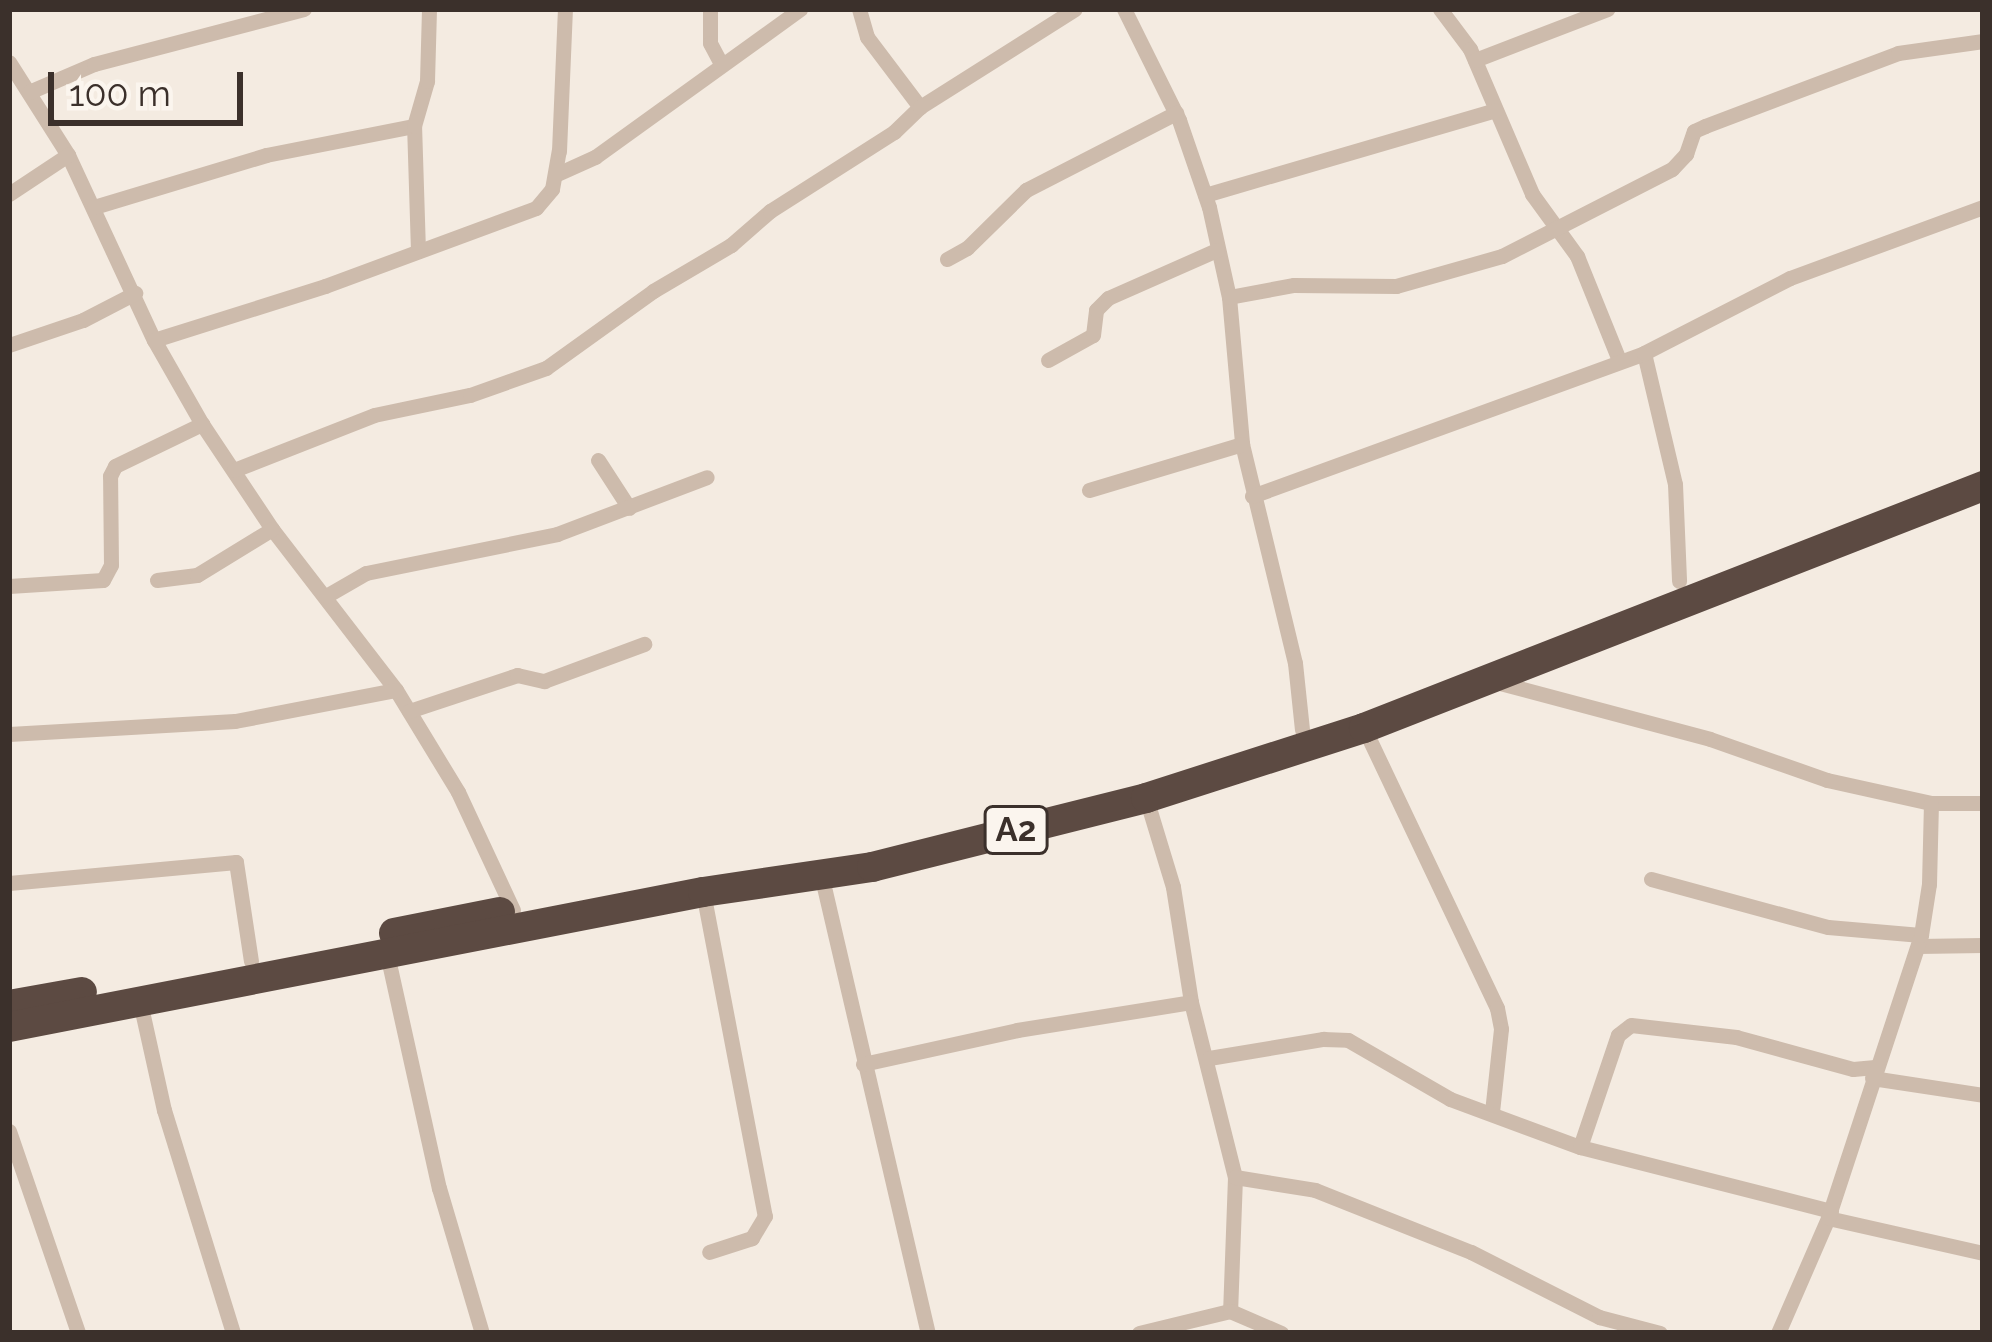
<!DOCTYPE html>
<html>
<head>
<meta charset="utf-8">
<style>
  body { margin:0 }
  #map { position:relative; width:1992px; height:1342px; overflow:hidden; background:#f4ebe1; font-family:Raleway,sans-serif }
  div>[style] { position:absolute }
  .street>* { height:15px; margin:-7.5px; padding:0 7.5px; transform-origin:7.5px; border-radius:7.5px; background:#cdbbac }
  .highway>* { height:30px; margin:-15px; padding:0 15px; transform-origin:15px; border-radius:15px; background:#5c4a42 }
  span { translate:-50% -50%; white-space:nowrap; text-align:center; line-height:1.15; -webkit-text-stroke:9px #fbf5ee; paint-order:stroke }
  .shield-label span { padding:3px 9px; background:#fbf5ee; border:3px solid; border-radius:9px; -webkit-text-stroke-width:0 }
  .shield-label { font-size:33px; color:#3b302b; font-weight:700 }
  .frame { position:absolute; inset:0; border:12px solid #3b302b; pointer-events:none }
  .scale { position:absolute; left:48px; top:72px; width:195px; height:54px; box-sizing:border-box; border:6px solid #3b302b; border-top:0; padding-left:15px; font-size:36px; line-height:42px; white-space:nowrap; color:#3b302b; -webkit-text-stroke:9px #fbf5ee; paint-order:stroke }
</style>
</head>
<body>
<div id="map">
  <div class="street">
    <i style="left:710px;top:9px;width:34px;rotate:90deg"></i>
    <i style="left:710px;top:43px;width:24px;rotate:62deg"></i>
    <i style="left:859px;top:9px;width:29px;rotate:74deg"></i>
    <i style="left:867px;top:37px;width:88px;rotate:52.9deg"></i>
    <i style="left:1124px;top:9px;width:124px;rotate:63.6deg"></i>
    <i style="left:1179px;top:120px;width:92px;rotate:71deg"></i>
    <i style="left:1209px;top:207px;width:92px;rotate:77.5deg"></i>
    <i style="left:1229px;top:297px;width:148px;rotate:84.9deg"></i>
    <i style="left:1242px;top:444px;width:225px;rotate:76.4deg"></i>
    <i style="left:1295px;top:663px;width:67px;rotate:84deg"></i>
    <i style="left:1440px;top:9px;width:50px;rotate:53.1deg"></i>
    <i style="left:1470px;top:49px;width:158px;rotate:66.8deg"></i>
    <i style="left:1532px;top:194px;width:77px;rotate:54deg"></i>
    <i style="left:1577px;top:256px;width:112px;rotate:68deg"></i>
    <i style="left:1475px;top:60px;width:142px;rotate:-21.1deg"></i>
    <i style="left:9px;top:62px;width:110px;rotate:57.6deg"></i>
    <i style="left:68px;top:155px;width:204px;rotate:65.1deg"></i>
    <i style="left:154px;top:340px;width:97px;rotate:60.3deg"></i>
    <i style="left:202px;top:424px;width:126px;rotate:56.3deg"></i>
    <i style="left:272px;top:529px;width:203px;rotate:52.4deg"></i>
    <i style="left:396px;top:690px;width:119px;rotate:58.7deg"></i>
    <i style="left:458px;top:792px;width:130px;rotate:65deg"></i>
    <i style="left:29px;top:92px;width:71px;rotate:-23.3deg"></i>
    <i style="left:94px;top:64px;width:217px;rotate:-14.7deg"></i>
    <i style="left:555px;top:175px;width:44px;rotate:-24.2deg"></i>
    <i style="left:595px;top:157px;width:253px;rotate:-35.8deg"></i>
    <i style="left:9px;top:194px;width:71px;rotate:-33.5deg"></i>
    <i style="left:1205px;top:195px;width:302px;rotate:-16.3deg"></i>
    <i style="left:94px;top:207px;width:180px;rotate:-16.8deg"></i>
    <i style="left:266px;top:155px;width:151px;rotate:-11.1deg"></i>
    <i style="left:418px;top:251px;width:125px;rotate:-91.8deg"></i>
    <i style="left:414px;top:126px;width:47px;rotate:-73.9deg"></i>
    <i style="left:427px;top:81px;width:72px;rotate:-88.4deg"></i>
    <i style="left:947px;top:259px;width:23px;rotate:-29deg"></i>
    <i style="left:967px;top:248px;width:83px;rotate:-44.5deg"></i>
    <i style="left:1026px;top:190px;width:169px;rotate:-27.2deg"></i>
    <i style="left:1229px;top:297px;width:66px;rotate:-10.5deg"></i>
    <i style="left:1294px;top:285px;width:102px;rotate:0.6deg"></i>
    <i style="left:1396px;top:286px;width:110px;rotate:-15.8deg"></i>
    <i style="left:1502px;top:256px;width:191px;rotate:-27.1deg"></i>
    <i style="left:1672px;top:169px;width:21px;rotate:-47deg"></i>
    <i style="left:1686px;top:154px;width:24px;rotate:-71deg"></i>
    <i style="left:1694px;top:131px;width:12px;rotate:-24deg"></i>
    <i style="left:1705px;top:126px;width:206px;rotate:-20.7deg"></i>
    <i style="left:1898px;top:53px;width:86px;rotate:-8deg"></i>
    <i style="left:154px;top:340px;width:179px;rotate:-17.5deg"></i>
    <i style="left:325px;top:286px;width:225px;rotate:-20.3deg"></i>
    <i style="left:536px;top:208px;width:25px;rotate:-50deg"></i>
    <i style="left:552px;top:189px;width:39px;rotate:-80deg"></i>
    <i style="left:559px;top:151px;width:142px;rotate:-87.6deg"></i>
    <i style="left:9px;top:345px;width:78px;rotate:-18.7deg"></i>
    <i style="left:83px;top:320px;width:59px;rotate:-27.4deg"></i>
    <i style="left:1644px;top:353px;width:135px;rotate:76.7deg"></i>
    <i style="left:1675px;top:484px;width:97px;rotate:87.6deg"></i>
    <i style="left:1048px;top:360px;width:51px;rotate:-29.1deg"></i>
    <i style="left:1093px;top:335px;width:25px;rotate:-83deg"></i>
    <i style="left:1096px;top:310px;width:17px;rotate:-45deg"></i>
    <i style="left:1108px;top:298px;width:119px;rotate:-23.8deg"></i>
    <i style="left:598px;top:460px;width:57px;rotate:57.1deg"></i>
    <i style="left:234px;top:470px;width:150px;rotate:-21.4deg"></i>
    <i style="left:374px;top:415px;width:98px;rotate:-11.8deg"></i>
    <i style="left:470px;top:395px;width:81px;rotate:-19.6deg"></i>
    <i style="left:546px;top:368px;width:132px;rotate:-35.7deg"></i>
    <i style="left:653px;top:291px;width:91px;rotate:-30.5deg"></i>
    <i style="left:731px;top:245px;width:52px;rotate:-41.1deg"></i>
    <i style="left:770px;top:211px;width:147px;rotate:-32.5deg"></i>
    <i style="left:894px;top:132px;width:36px;rotate:-44deg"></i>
    <i style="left:920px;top:107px;width:183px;rotate:-32.3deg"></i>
    <i style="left:1089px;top:490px;width:160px;rotate:-16.7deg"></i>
    <i style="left:1252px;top:496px;width:417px;rotate:-20deg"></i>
    <i style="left:1644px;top:353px;width:164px;rotate:-27.2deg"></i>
    <i style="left:1790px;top:278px;width:206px;rotate:-20.2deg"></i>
    <i style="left:157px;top:580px;width:40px;rotate:-7.1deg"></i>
    <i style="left:197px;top:575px;width:88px;rotate:-31.5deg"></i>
    <i style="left:9px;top:586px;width:94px;rotate:-3.7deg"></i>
    <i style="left:103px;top:580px;width:17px;rotate:-62deg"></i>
    <i style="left:111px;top:565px;width:89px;rotate:-90.6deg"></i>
    <i style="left:110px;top:476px;width:11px;rotate:-63deg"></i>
    <i style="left:115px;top:466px;width:97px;rotate:-25.8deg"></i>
    <i style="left:326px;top:596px;width:46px;rotate:-29.9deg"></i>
    <i style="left:366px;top:573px;width:195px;rotate:-11.5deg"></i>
    <i style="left:557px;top:534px;width:160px;rotate:-20.8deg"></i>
    <i style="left:1496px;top:682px;width:221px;rotate:14.9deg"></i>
    <i style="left:1710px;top:739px;width:124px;rotate:19.3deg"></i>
    <i style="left:1827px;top:780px;width:107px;rotate:12.5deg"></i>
    <i style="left:1931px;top:803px;width:52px"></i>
    <i style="left:409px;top:711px;width:114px;rotate:-18.4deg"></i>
    <i style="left:517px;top:675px;width:28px;rotate:13deg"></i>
    <i style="left:544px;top:681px;width:107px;rotate:-20.3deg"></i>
    <i style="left:1364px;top:728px;width:310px;rotate:64.6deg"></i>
    <i style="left:1497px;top:1008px;width:21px;rotate:79deg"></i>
    <i style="left:1501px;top:1029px;width:83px;rotate:96.2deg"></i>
    <i style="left:9px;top:734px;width:226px;rotate:-3.3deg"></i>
    <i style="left:235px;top:721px;width:164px;rotate:-10.9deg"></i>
    <i style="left:1146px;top:798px;width:93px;rotate:73.1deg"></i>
    <i style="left:1173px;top:887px;width:116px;rotate:81.1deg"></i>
    <i style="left:1191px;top:1002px;width:180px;rotate:75.9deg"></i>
    <i style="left:1235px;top:1177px;width:134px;rotate:92.1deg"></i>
    <i style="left:821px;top:874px;width:471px;rotate:76.9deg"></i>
    <i style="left:1651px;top:879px;width:183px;rotate:15.2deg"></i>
    <i style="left:1828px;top:927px;width:93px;rotate:4.9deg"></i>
    <i style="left:9px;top:883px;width:228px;rotate:-5.3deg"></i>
    <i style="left:236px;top:862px;width:100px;rotate:81.4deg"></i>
    <i style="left:703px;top:892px;width:330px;rotate:79.2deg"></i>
    <i style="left:765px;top:1216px;width:26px;rotate:121deg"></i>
    <i style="left:752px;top:1238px;width:45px;rotate:162deg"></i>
    <i style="left:1918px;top:946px;width:65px;rotate:-0.9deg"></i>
    <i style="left:387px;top:954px;width:240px;rotate:77.5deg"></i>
    <i style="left:439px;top:1188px;width:151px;rotate:73.5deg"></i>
    <i style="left:140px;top:1002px;width:111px;rotate:77.5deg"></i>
    <i style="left:164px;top:1110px;width:233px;rotate:72.8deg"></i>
    <i style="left:1209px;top:1058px;width:116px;rotate:-9.5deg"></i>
    <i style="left:1323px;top:1039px;width:25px;rotate:2deg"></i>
    <i style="left:1348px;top:1040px;width:118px;rotate:30deg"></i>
    <i style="left:1450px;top:1099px;width:139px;rotate:20.3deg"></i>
    <i style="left:1580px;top:1147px;width:259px;rotate:14.3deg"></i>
    <i style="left:863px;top:1064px;width:158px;rotate:-12.4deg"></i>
    <i style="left:1017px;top:1030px;width:176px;rotate:-9.1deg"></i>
    <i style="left:1872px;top:1078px;width:112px;rotate:8.7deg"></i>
    <i style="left:9px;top:1131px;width:213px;rotate:71.1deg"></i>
    <i style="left:1580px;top:1147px;width:118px;rotate:-71.3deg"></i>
    <i style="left:1618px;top:1035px;width:16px;rotate:-38deg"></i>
    <i style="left:1631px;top:1025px;width:106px;rotate:6.5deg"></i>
    <i style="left:1736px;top:1037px;width:121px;rotate:15.3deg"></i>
    <i style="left:1853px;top:1069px;width:22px;rotate:-5deg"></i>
    <i style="left:1235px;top:1177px;width:81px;rotate:9.2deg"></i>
    <i style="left:1315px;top:1190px;width:168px;rotate:21.7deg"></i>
    <i style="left:1471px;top:1252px;width:144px;rotate:26.9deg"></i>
    <i style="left:1599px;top:1317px;width:63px;rotate:14.7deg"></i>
    <i style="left:1828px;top:1218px;width:159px;rotate:12.7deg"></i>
    <i style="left:1139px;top:1333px;width:94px;rotate:-13.6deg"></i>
    <i style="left:1230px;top:1311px;width:56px;rotate:23.3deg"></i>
    <i style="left:1778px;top:1333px;width:125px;rotate:-66.5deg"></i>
    <i style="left:1828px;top:1218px;width:298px;rotate:-71.8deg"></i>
    <i style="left:1921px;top:935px;width:52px;rotate:-81.1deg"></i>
    <i style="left:1929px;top:884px;width:81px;rotate:-88.6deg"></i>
  </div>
  <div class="highway">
    <i style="left:394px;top:933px;width:108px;rotate:-11.2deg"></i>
    <i style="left:9px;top:1005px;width:74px;rotate:-10.1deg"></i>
    <i style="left:9px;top:1027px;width:707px;rotate:-11.01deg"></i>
    <i style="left:703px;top:892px;width:171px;rotate:-8.4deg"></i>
    <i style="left:872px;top:867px;width:283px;rotate:-14.1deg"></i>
    <i style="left:1146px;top:798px;width:229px;rotate:-17.8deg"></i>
    <i style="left:1364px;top:728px;width:665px;rotate:-21.35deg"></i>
  </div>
  <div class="shield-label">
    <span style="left:1016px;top:830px">A2</span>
  </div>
  <div class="frame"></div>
  <div class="scale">100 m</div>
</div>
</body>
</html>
